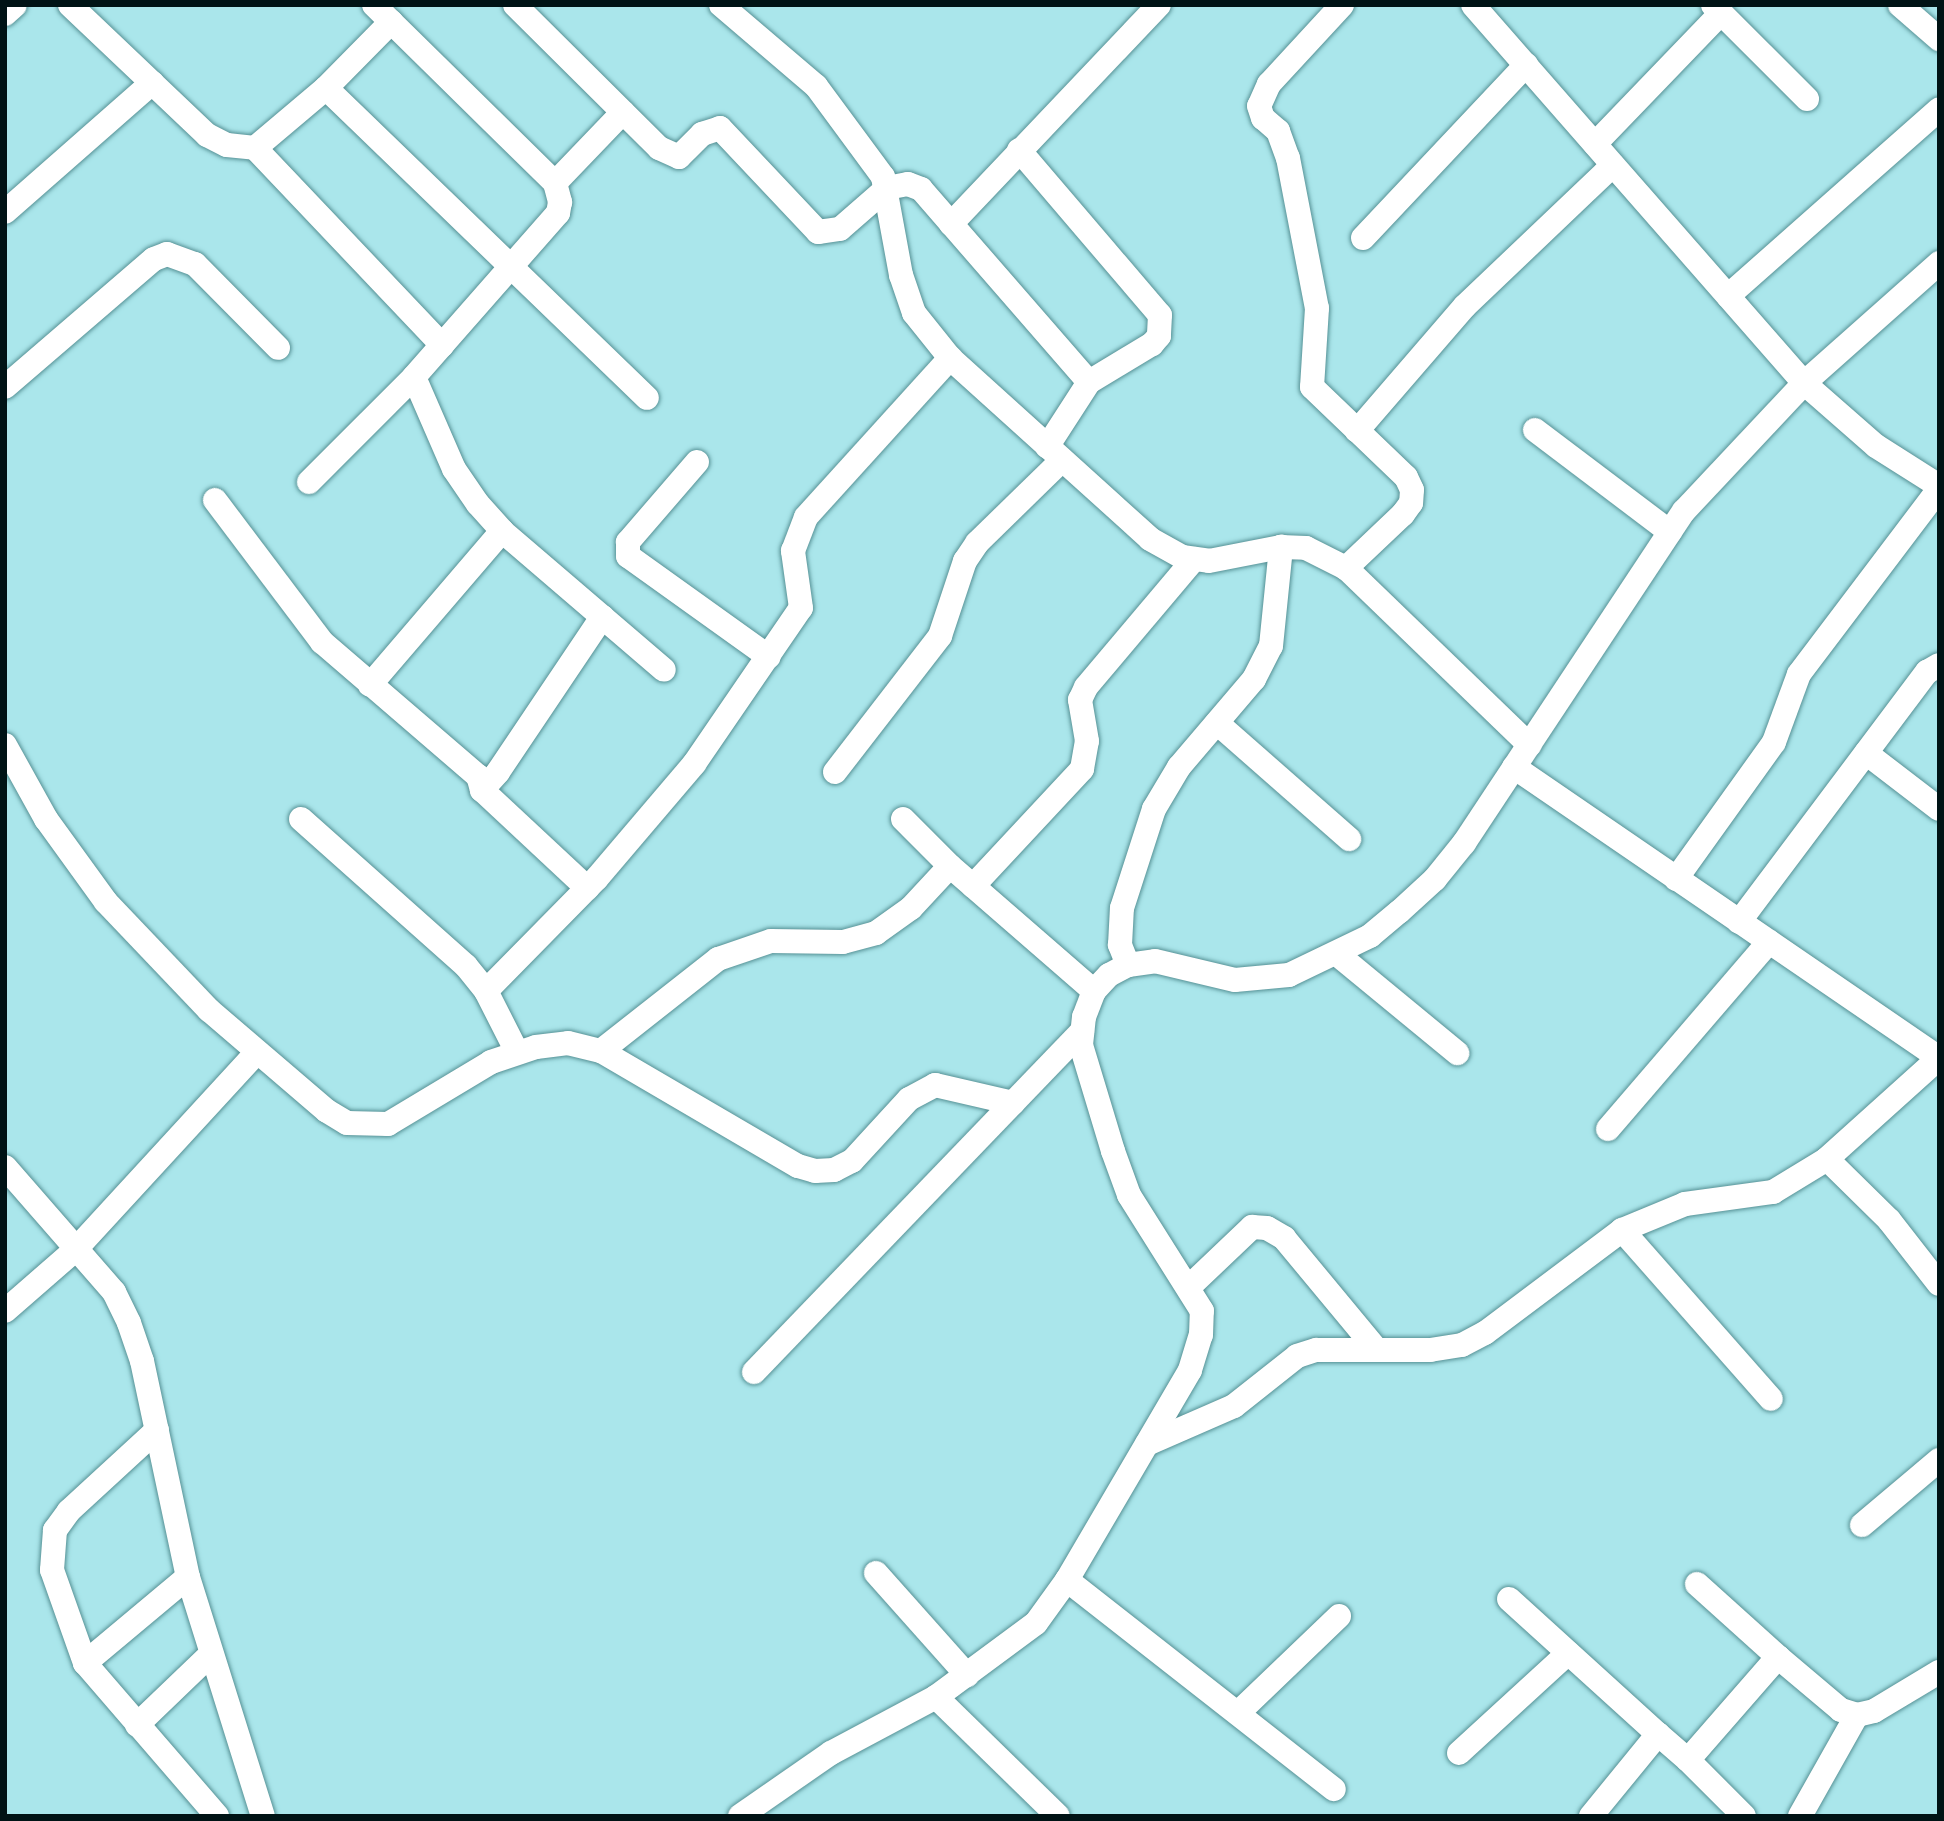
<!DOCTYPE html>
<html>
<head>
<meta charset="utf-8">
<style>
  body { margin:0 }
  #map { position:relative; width:1944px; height:1821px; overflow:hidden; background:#aae6eb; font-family:"Sofia Sans Condensed",sans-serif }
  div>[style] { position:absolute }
  .roads { filter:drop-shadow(0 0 2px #569195) drop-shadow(0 0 2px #569195) }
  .street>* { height:24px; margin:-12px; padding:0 12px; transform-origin:12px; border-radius:12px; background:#fff }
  span { translate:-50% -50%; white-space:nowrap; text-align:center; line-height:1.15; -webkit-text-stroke:5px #aae6eb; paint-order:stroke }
  .frame { position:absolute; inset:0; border:7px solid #001315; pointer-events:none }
</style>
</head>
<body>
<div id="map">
  <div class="roads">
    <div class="street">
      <i style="left:70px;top:5px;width:189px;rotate:43.5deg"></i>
      <i style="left:207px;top:135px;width:22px;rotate:27deg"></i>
      <i style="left:227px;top:145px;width:28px;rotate:6deg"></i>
      <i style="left:255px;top:148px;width:93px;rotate:-40.2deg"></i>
      <i style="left:326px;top:88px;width:93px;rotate:-45.4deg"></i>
      <i style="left:374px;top:5px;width:254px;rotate:44.5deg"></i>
      <i style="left:555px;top:183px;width:20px;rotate:75deg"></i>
      <i style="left:560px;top:202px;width:11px;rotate:100deg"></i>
      <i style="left:558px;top:213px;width:218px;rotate:131.3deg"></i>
      <i style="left:414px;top:377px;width:100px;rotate:66.5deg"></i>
      <i style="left:454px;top:469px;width:42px;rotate:55.6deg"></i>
      <i style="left:478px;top:504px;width:36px;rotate:48deg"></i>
      <i style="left:502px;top:531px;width:213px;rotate:40.6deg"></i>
      <i style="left:515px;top:5px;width:203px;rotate:44.8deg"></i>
      <i style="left:659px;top:148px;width:22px;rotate:24deg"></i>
      <i style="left:679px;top:157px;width:33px;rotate:-45deg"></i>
      <i style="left:702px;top:134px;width:19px;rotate:-18deg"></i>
      <i style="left:720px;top:128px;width:143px;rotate:46.7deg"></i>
      <i style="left:818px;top:232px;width:22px;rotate:-8deg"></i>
      <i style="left:840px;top:229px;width:62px;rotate:-41.1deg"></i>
      <i style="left:887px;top:188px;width:21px;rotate:-11deg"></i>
      <i style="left:908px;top:184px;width:14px;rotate:21deg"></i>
      <i style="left:921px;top:189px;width:256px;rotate:49deg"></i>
      <i style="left:1089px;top:382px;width:77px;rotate:122.9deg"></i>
      <i style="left:721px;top:5px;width:125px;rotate:40.5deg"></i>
      <i style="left:816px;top:86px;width:113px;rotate:53.6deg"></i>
      <i style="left:883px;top:177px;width:100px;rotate:79.6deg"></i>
      <i style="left:901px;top:275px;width:40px;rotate:71.1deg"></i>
      <i style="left:914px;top:313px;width:58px;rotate:51.3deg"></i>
      <i style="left:950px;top:358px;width:270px;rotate:42.1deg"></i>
      <i style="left:1150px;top:539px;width:37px;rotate:29deg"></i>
      <i style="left:1182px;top:557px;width:27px;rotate:8deg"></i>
      <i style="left:1209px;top:561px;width:73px;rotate:-11deg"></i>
      <i style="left:1281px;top:547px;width:25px;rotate:2deg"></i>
      <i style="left:1306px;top:548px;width:45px;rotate:26.6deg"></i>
      <i style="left:1346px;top:568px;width:255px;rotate:44deg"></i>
      <i style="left:1342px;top:5px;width:108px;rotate:132.7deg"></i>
      <i style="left:1269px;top:84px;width:24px;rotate:114deg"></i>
      <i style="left:1259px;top:106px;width:13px;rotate:72deg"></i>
      <i style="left:1263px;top:118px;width:20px;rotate:41deg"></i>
      <i style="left:1278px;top:131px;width:29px;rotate:70deg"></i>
      <i style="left:1288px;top:158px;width:153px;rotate:79.1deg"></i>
      <i style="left:1317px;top:308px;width:79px;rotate:93.6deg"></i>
      <i style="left:1312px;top:387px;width:130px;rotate:43.8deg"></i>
      <i style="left:1406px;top:477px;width:14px;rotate:65deg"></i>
      <i style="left:1412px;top:490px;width:13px;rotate:94deg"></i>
      <i style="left:1411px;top:503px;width:14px;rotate:126deg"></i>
      <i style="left:1403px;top:514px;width:79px;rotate:136.5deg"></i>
      <i style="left:1473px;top:5px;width:502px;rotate:48.79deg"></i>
      <i style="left:1804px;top:383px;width:96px;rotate:41.2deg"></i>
      <i style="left:1876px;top:446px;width:75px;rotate:32.4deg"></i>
      <i style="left:1713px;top:5px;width:133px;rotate:45deg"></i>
      <i style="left:1900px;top:5px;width:52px;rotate:41.1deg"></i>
      <i style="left:5px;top:14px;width:13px;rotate:-42deg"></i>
      <i style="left:326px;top:88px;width:446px;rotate:44deg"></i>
      <i style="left:1595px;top:144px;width:182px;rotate:-46.1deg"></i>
      <i style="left:255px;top:148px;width:272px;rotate:46.5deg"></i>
      <i style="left:1019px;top:150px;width:217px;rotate:49.5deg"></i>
      <i style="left:1160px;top:315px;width:21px;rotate:93deg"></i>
      <i style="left:1159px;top:336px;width:11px;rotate:131deg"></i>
      <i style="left:1152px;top:344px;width:74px;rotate:148.9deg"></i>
      <i style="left:555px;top:183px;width:98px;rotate:-46.2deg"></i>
      <i style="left:5px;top:212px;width:196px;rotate:-41.3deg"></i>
      <i style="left:951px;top:224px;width:302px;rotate:-46.5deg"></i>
      <i style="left:1363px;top:238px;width:238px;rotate:-46.7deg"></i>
      <i style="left:1728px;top:296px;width:282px;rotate:-41.5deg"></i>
      <i style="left:5px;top:387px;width:196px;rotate:-40.7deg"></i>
      <i style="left:154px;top:259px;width:14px;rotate:-21deg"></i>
      <i style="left:167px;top:254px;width:30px;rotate:20deg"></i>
      <i style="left:195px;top:264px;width:118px;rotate:45.3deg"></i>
      <i style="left:1535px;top:430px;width:169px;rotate:37.1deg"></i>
      <i style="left:1357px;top:431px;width:165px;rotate:-49.2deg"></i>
      <i style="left:1465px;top:306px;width:204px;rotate:-43.6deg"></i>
      <i style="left:697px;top:462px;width:106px;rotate:130.8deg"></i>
      <i style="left:628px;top:542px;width:14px;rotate:90deg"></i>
      <i style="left:628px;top:556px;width:173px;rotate:35.6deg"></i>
      <i style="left:309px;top:482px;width:148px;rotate:-45deg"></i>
      <i style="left:215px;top:500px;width:178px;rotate:53deg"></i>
      <i style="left:322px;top:642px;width:206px;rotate:40.7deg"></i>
      <i style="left:478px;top:776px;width:15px;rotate:74deg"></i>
      <i style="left:482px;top:790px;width:24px;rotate:-48deg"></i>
      <i style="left:498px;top:772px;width:187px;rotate:-56.1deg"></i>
      <i style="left:370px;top:685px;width:203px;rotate:-49.4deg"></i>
      <i style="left:1217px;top:723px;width:176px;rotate:41.3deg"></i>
      <i style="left:5px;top:745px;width:85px;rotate:61deg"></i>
      <i style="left:46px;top:819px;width:102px;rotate:54.1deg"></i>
      <i style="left:106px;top:902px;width:149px;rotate:46.4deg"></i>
      <i style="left:209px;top:1010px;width:155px;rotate:40.6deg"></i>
      <i style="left:327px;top:1111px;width:23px;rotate:31deg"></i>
      <i style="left:347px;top:1123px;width:41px;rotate:1.4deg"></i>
      <i style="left:388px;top:1124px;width:120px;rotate:-31deg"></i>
      <i style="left:491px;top:1062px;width:47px;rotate:-18.4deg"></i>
      <i style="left:536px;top:1047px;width:32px;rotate:-7deg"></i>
      <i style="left:568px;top:1043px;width:34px;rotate:14deg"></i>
      <i style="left:601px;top:1051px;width:228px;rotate:30.3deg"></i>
      <i style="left:798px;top:1166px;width:18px;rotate:16deg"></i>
      <i style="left:815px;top:1171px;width:19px;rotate:-3deg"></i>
      <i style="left:834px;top:1170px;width:20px;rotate:-27deg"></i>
      <i style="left:852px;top:1161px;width:84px;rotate:-47.4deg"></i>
      <i style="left:909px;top:1099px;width:30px;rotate:-28deg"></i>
      <i style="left:935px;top:1085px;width:80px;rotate:13deg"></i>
      <i style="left:1866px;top:753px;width:92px;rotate:37.5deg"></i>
      <i style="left:1514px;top:767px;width:515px;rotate:34.4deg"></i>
      <i style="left:835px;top:772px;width:172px;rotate:-52.3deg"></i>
      <i style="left:940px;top:636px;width:79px;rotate:-71.6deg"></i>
      <i style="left:965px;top:561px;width:22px;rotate:-56deg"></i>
      <i style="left:977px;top:543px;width:119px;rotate:-44.3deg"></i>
      <i style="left:482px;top:790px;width:144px;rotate:43deg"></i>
      <i style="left:301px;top:819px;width:221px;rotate:41.7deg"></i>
      <i style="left:466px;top:966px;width:32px;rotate:51deg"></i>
      <i style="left:486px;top:991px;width:68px;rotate:63.1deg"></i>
      <i style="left:903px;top:819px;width:66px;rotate:45deg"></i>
      <i style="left:1676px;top:879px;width:168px;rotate:-54.4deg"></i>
      <i style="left:1774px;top:742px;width:72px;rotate:-69.8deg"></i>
      <i style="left:1799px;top:674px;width:232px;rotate:-52.9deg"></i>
      <i style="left:973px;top:886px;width:160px;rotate:-47deg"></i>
      <i style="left:1082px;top:769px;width:28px;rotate:-80deg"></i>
      <i style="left:1087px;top:741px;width:42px;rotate:-99.7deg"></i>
      <i style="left:1080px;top:700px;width:14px;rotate:-65deg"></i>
      <i style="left:1086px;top:687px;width:167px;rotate:-49.8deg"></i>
      <i style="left:1739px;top:922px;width:313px;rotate:-53.1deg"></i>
      <i style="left:1927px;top:672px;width:14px;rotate:-30deg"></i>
      <i style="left:1337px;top:954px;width:156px;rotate:39.5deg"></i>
      <i style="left:1128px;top:965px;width:22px;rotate:-112deg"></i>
      <i style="left:1120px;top:945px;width:37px;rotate:-87deg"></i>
      <i style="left:1122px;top:908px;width:104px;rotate:-72.1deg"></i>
      <i style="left:1154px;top:809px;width:49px;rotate:-59.2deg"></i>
      <i style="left:1179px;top:767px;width:116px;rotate:-49.6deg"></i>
      <i style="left:1254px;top:679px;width:37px;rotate:-63deg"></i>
      <i style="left:1271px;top:646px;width:100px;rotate:-84.2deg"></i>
      <i style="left:486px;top:991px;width:158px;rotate:-45.5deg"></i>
      <i style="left:597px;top:878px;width:150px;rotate:-49.6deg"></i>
      <i style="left:694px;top:764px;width:189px;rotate:-55.6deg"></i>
      <i style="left:801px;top:608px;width:58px;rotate:-98deg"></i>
      <i style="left:793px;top:551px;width:36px;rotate:-69deg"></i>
      <i style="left:806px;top:517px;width:215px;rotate:-47.8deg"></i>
      <i style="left:601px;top:1051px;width:149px;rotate:-38.2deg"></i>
      <i style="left:718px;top:959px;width:56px;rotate:-18.8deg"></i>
      <i style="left:771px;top:941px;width:72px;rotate:0.8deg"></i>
      <i style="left:843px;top:942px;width:34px;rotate:-15deg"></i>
      <i style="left:876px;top:933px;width:43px;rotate:-35.5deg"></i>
      <i style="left:911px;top:908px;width:57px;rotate:-47.1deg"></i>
      <i style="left:950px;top:866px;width:191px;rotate:41deg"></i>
      <i style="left:1939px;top:1058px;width:151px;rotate:138deg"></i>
      <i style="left:1827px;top:1159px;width:87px;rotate:44.5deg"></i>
      <i style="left:1889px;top:1220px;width:81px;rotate:52deg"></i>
      <i style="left:1608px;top:1129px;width:247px;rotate:-49.3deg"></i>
      <i style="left:5px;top:1167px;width:166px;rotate:48.9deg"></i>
      <i style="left:114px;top:1292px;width:34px;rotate:64deg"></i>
      <i style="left:129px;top:1323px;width:40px;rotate:71.1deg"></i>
      <i style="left:142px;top:1361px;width:221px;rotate:78deg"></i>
      <i style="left:188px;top:1577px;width:250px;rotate:72.6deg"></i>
      <i style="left:1622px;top:1230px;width:225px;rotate:48.6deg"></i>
      <i style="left:1190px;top:1286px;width:86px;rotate:-43.6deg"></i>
      <i style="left:1252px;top:1227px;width:15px;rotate:4deg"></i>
      <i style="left:1267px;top:1228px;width:20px;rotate:30deg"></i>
      <i style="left:1284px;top:1238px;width:144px;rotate:50.3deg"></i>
      <i style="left:5px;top:1311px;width:94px;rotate:-41.1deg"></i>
      <i style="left:76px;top:1249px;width:266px;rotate:-47.4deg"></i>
      <i style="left:754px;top:1372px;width:473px;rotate:-46.1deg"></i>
      <i style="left:157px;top:1430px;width:120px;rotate:137.4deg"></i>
      <i style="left:69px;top:1511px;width:24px;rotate:126deg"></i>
      <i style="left:55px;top:1530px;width:40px;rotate:94.3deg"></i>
      <i style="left:52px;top:1570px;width:99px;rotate:70.5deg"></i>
      <i style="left:85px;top:1663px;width:202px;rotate:49.2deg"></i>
      <i style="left:1147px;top:1444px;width:95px;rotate:-23.6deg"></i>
      <i style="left:1234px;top:1406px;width:80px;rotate:-38.4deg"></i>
      <i style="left:1297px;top:1356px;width:20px;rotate:-18deg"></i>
      <i style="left:1316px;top:1350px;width:114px"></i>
      <i style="left:1430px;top:1350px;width:32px;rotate:-9deg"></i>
      <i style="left:1462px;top:1345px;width:26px;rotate:-28deg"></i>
      <i style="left:1485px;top:1333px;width:171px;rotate:-36.9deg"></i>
      <i style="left:1622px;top:1230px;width:68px;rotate:-22.4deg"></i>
      <i style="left:1685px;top:1204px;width:89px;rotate:-7.8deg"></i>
      <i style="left:1773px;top:1192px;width:63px;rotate:-31.4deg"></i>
      <i style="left:1862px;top:1525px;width:101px;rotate:-40.2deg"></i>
      <i style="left:876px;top:1573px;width:137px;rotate:48.3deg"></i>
      <i style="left:1067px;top:1580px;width:339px;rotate:38.1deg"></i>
      <i style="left:1697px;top:1584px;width:109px;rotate:42deg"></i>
      <i style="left:1509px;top:1599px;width:201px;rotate:42.2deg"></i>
      <i style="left:85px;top:1663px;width:134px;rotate:-39.9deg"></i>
      <i style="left:936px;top:1697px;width:170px;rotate:44.3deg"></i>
      <i style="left:1238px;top:1713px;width:140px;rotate:-43.8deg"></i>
      <i style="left:137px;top:1725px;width:103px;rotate:-43.8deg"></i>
      <i style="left:1459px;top:1753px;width:148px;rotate:-42.5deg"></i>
      <i style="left:1688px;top:1760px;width:79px;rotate:45deg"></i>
      <i style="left:740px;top:1816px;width:111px;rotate:-34.7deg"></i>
      <i style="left:831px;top:1753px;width:119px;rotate:-28.1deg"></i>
      <i style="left:936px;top:1697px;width:124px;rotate:-36.5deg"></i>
      <i style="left:1036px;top:1623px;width:53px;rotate:-54.2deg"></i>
      <i style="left:1067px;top:1580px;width:243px;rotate:-59.6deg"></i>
      <i style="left:1190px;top:1370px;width:37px;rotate:-73deg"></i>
      <i style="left:1201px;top:1335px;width:24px;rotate:-88deg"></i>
      <i style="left:1202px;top:1311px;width:137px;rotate:-122.2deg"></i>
      <i style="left:1129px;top:1195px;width:47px;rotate:-110deg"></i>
      <i style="left:1113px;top:1151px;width:111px;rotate:-106.8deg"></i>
      <i style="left:1081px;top:1045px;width:28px;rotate:-84deg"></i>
      <i style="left:1084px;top:1017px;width:28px;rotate:-69deg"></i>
      <i style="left:1094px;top:991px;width:22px;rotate:-47deg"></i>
      <i style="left:1109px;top:975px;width:21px;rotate:-28deg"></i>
      <i style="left:1128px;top:965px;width:27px;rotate:-8deg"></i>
      <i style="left:1155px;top:961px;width:82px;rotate:13.4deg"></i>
      <i style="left:1235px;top:980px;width:54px;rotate:-5.3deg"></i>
      <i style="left:1289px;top:975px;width:90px;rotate:-25.7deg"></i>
      <i style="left:1370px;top:936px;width:38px;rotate:-40deg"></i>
      <i style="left:1399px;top:912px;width:49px;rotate:-42.5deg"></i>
      <i style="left:1435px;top:879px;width:46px;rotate:-51.1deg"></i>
      <i style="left:1464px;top:843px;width:398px;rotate:-56.5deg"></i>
      <i style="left:1684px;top:511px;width:175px;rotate:-46.8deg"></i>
      <i style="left:1804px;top:383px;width:181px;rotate:-41.6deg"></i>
      <i style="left:1591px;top:1816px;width:106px;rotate:-50.7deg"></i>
      <i style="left:1658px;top:1734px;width:40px;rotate:41deg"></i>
      <i style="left:1688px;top:1760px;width:137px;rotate:-48.9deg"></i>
      <i style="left:1778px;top:1657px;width:82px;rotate:40.1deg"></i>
      <i style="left:1841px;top:1710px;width:17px;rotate:17deg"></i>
      <i style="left:1857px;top:1715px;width:17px;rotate:-13deg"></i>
      <i style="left:1874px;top:1711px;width:76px;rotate:-31deg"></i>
      <i style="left:1800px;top:1816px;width:116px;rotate:-60.6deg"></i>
    </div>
  </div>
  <div class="frame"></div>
</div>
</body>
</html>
